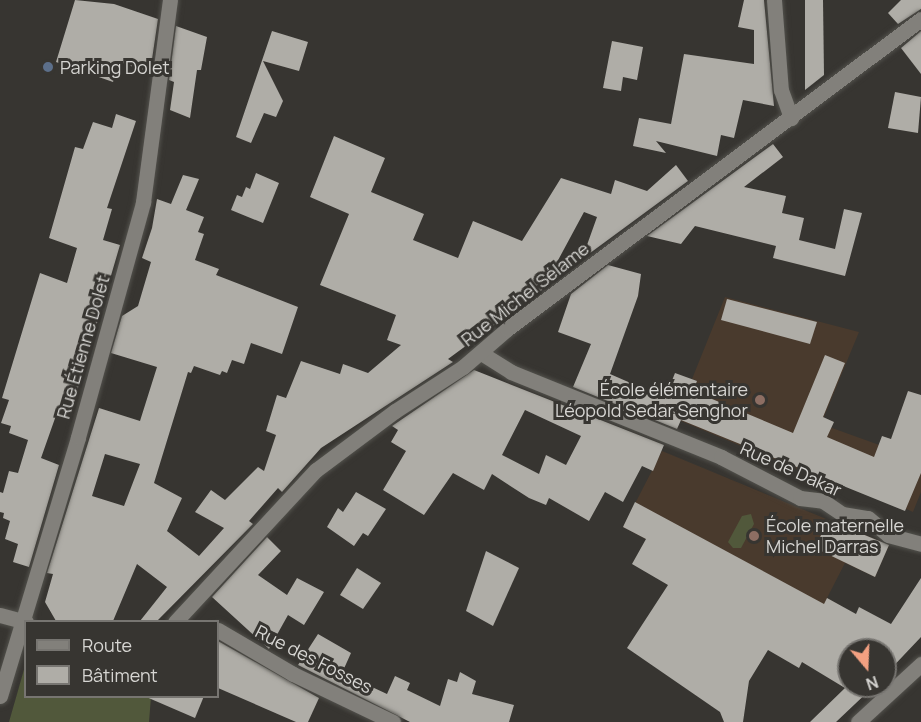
<!DOCTYPE html>
<html>
<head>
<meta charset="utf-8">
<style>
  body { margin:0 }
  #map { position:relative; width:921px; height:722px; overflow:hidden; background:#373531; font-family:Manrope,sans-serif }
  div>[style] { position:absolute }
  .education>* { inset:0; background:#493a2d }
  .green>* { inset:0; background:#51583b }
  .building>* { inset:0; background:#afada7 }
  .roads { filter:drop-shadow(0 0 2px #52514c) drop-shadow(0 0 2px #52514c) }
  .minor>* { height:15px; margin:-7.5px; padding:0 7.5px; transform-origin:7.5px; border-radius:7.5px; background:#82807b }
  .dots>* { width:16px; height:16px; translate:-50% -50%; box-sizing:border-box; border:3px solid #373531; border-radius:50% }
  span { translate:-50% -50%; white-space:nowrap; text-align:center; line-height:1.15; -webkit-text-stroke:6px #373531; paint-order:stroke }
  .poi-label { font-size:18px; color:#d6d5d2 }
  .left { translate:0 -50%; text-align:left }
  .right { translate:-100% -50%; text-align:right }
  .street-label { font-size:18px; color:#d6d5d2 }
  .legend { position:absolute; left:24px; top:620px; width:195px; height:78px; box-sizing:border-box; background:#373531; border:2px solid #777571; margin:0; padding:8px 10px; list-style:none; font-size:18px; color:#d6d5d2 }
  .legend li { display:flex; align-items:center; gap:12px; height:30px }
  .legend b { width:30px; border:2px solid #777571 }
  .north { position:absolute; left:837px; top:638px; width:60px; height:60px; box-sizing:border-box; background:#373531; border:2px solid #777571; border-radius:50%; rotate:161deg; font-size:16px; font-weight:700; line-height:24px; text-align:center; color:#d6d5d2 }
  .north::after { content:''; display:block; margin:auto; width:21px; height:27px; background:#f3a081; clip-path:polygon(50% 0,100% 100%,50% 72%,0 100%) }
</style>
</head>
<body>
<div id="map">
  <div class="education">
    <i style="clip-path:polygon(725px 297px,859px 332px,821px 424px,921px 460px,921px 492px,913px 512px,804px 464px,801px 471px,681px 421px,697px 381px,692px 379px)"></i>
    <i style="clip-path:polygon(662px 451px,889px 545px,875px 577px,845px 563px,827px 598px,841px 606px,827px 629px,767px 574px,750px 564px,687px 561px,623px 527px)"></i>
  </div>
  <div class="green">
    <i style="clip-path:polygon(751px 514px,754px 524px,741px 548px,733px 548px,728px 542px,742px 516px)"></i>
    <i style="clip-path:polygon(25px 666px,26px 696px,151px 697px,149px 722px,9px 722px)"></i>
  </div>
  <div class="building">
    <i style="clip-path:polygon(75px 0,114px 4px,158px 19px,150px 73px,120px 62px,113px 82px,56px 62px)"></i>
    <i style="clip-path:polygon(744px 0,764px 0,774px 106px,743px 100px,734px 138px,721px 135px,717px 156px,656px 141px,666px 153px,633px 146px,639px 118px,671px 124px,684px 54px,754px 64px,754px 30px,738px 27px)"></i>
    <i style="clip-path:polygon(805px 0,823px 0,824px 75px,805px 90px)"></i>
    <i style="clip-path:polygon(901px 0,921px 0,921px 9px,898px 24px,888px 13px)"></i>
    <i style="clip-path:polygon(176px 26px,207px 37px,201px 70px,197px 70px,190px 118px,170px 110px,174px 82px,169px 80px)"></i>
    <i style="clip-path:polygon(272px 31px,308px 42px,299px 71px,263px 61px,283px 101px,276px 117px,264px 113px,251px 143px,236px 137px)"></i>
    <i style="clip-path:polygon(921px 31px,921px 74px,901px 48px)"></i>
    <i style="clip-path:polygon(612px 41px,643px 47px,637px 80px,623px 77px,621px 91px,603px 88px)"></i>
    <i style="clip-path:polygon(895px 92px,921px 97px,918px 133px,888px 128px)"></i>
    <i style="clip-path:polygon(116px 114px,136px 121px,107px 208px,112px 209px,103px 240px,120px 245px,73px 405px,65px 402px,63px 408px,59px 407px,41px 458px,59px 465px,29px 567px,13px 562px,18px 544px,5px 539px,10px 521px,3px 518px,4px 513px,0 512px,0 492px,3px 493px,9px 471px,18px 473px,28px 440px,9px 433px,11px 426px,1px 423px,9px 400px,2px 398px,40px 273px,67px 283px,77px 248px,49px 238px,75px 147px,83px 149px,93px 122px,112px 128px)"></i>
    <i style="clip-path:polygon(evenodd,334px 136px,385px 158px,371px 192px,424px 214px,413px 240px,458px 258px,473px 221px,522px 241px,561px 178px,611px 194px,615px 180px,647px 191px,676px 165px,688px 181px,582px 259px,597px 217px,584px 212px,542px 290px,448px 359px,453px 362px,321px 448px,282px 492px,278px 488px,249px 521px,253px 524px,157px 621px,140px 621px,167px 587px,137px 564px,113px 621px,56px 621px,45px 602px,53px 574px,47px 573px,99px 408px,140px 421px,157px 367px,111px 353px,122px 316px,138px 306px,151px 262px,142px 258px,152px 228px,157px 199px,171px 204px,183px 175px,199px 179px,186px 210px,204px 217px,198px 232px,204px 234px,195px 260px,219px 269px,216px 275px,298px 307px,282px 354px,251px 343px,244px 364px,232px 360px,227px 373px,222px 371px,220px 375px,194px 366px,191px 373px,188px 372px,154px 483px,182px 498px,167px 531px,199px 556px,224px 528px,195px 512px,211px 490px,225px 500px,258px 467px,264px 471px,276px 435px,266px 431px,277px 395px,286px 398px,301px 361px,340px 374px,343px 364px,368px 373px,401px 345px,387px 340px,396px 315px,320px 285px,349px 214px,310px 197px,334px 136px,105px 454px,140px 464px,124px 506px,92px 496px,105px 454px)"></i>
    <i style="clip-path:polygon(773px 144px,783px 157px,744px 187px,786px 196px,782px 213px,804px 218px,799px 240px,835px 249px,844px 209px,862px 213px,845px 276px,773px 258px,776px 246px,695px 226px,681px 244px,647px 236px)"></i>
    <i style="clip-path:polygon(256px 173px,279px 183px,263px 223px,231px 210px,237px 195px,242px 197px,246px 187px,250px 189px)"></i>
    <i style="clip-path:polygon(608px 265px,641px 274px,638px 296px,610px 374px,665px 398px,675px 373px,697px 381px,693px 391px,793px 433px,825px 355px,845px 363px,823px 417px,834px 422px,827px 437px,874px 457px,882px 436px,891px 439px,908px 391px,921px 395px,921px 473px,905px 511px,681px 420px,677px 429px,573px 387px,591px 344px,558px 332px,571px 294px)"></i>
    <i style="clip-path:polygon(727px 299px,817px 322px,810px 344px,721px 320px)"></i>
    <i style="clip-path:polygon(evenodd,474px 370px,664px 445px,653px 471px,642px 466px,623px 502px,605px 492px,589px 521px,549px 498px,546px 505px,529px 498px,492px 474px,484px 490px,453px 473px,424px 515px,383px 490px,406px 451px,391px 442px,398px 430px,392px 426px,474px 370px,525px 410px,581px 436px,566px 465px,546px 455px,539px 474px,502px 455px,525px 410px)"></i>
    <i style="clip-path:polygon(356px 492px,386px 509px,368px 536px,363px 533px,354px 546px,327px 527px,338px 508px,343px 512px)"></i>
    <i style="clip-path:polygon(635px 502px,824px 604px,827px 598px,856px 614px,859px 607px,891px 624px,921px 578px,921px 637px,885px 675px,885px 650px,849px 650px,849px 686px,874px 686px,836px 722px,810px 722px,845px 688px,802px 662px,799px 668px,768px 650px,749px 681px,743px 722px,724px 722px,720px 712px,627px 648px,668px 585px,632px 564px,646px 539px,623px 527px)"></i>
    <i style="clip-path:polygon(828px 520px,889px 545px,875px 577px,815px 548px)"></i>
    <i style="clip-path:polygon(267px 537px,281px 551px,258px 575px,287px 595px,297px 578px,324px 592px,304px 625px,288px 615px,269px 649px,212px 597px)"></i>
    <i style="clip-path:polygon(486px 551px,519px 568px,493px 626px,466px 611px)"></i>
    <i style="clip-path:polygon(357px 568px,381px 583px,363px 609px,340px 595px)"></i>
    <i style="clip-path:polygon(318px 634px,351px 653px,342px 673px,387px 694px,395px 676px,410px 683px,407px 690px,440px 706px,448px 679px,457px 682px,460px 672px,476px 681px,472px 694px,514px 705px,509px 722px,410px 722px,298px 665px)"></i>
    <i style="clip-path:polygon(218px 641px,319px 698px,308px 722px,296px 722px,218px 688px)"></i>
    <i style="clip-path:polygon(144px 696px,204px 696px,195px 718px)"></i>
  </div>
  <div class="roads">
    <div class="minor">
      <i style="left:774px;top:0;width:90px;rotate:85.6deg"></i>
      <i style="left:781px;top:90px;width:30px;rotate:70deg"></i>
      <i style="left:481px;top:353px;width:36px;rotate:32deg"></i>
      <i style="left:511px;top:372px;width:227px;rotate:22deg"></i>
      <i style="left:721px;top:457px;width:89px;rotate:27.4deg"></i>
      <i style="left:800px;top:498px;width:23px;rotate:7deg"></i>
      <i style="left:823px;top:501px;width:23px;rotate:34deg"></i>
      <i style="left:842px;top:514px;width:26px;rotate:9deg"></i>
      <i style="left:868px;top:518px;width:26px;rotate:40deg"></i>
      <i style="left:888px;top:535px;width:34px;rotate:15deg"></i>
      <i style="left:0;top:615px;width:27px;rotate:15deg"></i>
      <i style="left:175px;top:622px;width:207px;rotate:-47.2deg"></i>
      <i style="left:316px;top:470px;width:99px;rotate:-36.8deg"></i>
      <i style="left:395px;top:411px;width:81px;rotate:-32.9deg"></i>
      <i style="left:463px;top:367px;width:58px;rotate:-40.8deg"></i>
      <i style="left:507px;top:329px;width:517px;rotate:-36.83deg"></i>
      <i style="left:218px;top:630px;width:87px;rotate:30.4deg"></i>
      <i style="left:293px;top:674px;width:111px;rotate:25.6deg"></i>
      <i style="left:0;top:696px;width:270px;rotate:-73.2deg"></i>
      <i style="left:78px;top:437px;width:244px;rotate:-74.5deg"></i>
      <i style="left:143px;top:202px;width:204px;rotate:-82.4deg"></i>
      <i style="left:858px;top:722px;width:86px;rotate:-42.6deg"></i>
    </div>
  </div>
  <div class="dots">
    <i style="left:48px;top:67px;background:#5c6f8a"></i>
    <i style="left:760px;top:400px;background:#8d6e63"></i>
    <i style="left:754px;top:536px;background:#8d6e63"></i>
  </div>
  <div class="poi-label">
    <span class="left" style="left:60px;top:67px">Parking Dolet</span>
    <span class="right" style="left:748px;top:400px">École élémentaire<br>Léopold Sedar Senghor</span>
    <span class="left" style="left:766px;top:536px">École maternelle<br>Michel Darras</span>
  </div>
  <div class="street-label">
    <span style="left:525px;top:294px;rotate:-38deg">Rue Michel Sélame</span>
    <span style="left:83px;top:347px;rotate:-74deg">Rue Étienne Dolet</span>
    <span style="left:791px;top:469px;rotate:24deg">Rue de Dakar</span>
    <span style="left:314px;top:659px;rotate:27deg">Rue des Fosses</span>
  </div>
  <ul class="legend">
  <li><b style="height:8px;background:#82807b"></b>Route</li>
  <li><b style="height:16px;background:#afada7"></b>Bâtiment</li>
  </ul>
  <div class="north">N</div>
</div>
</body>
</html>
